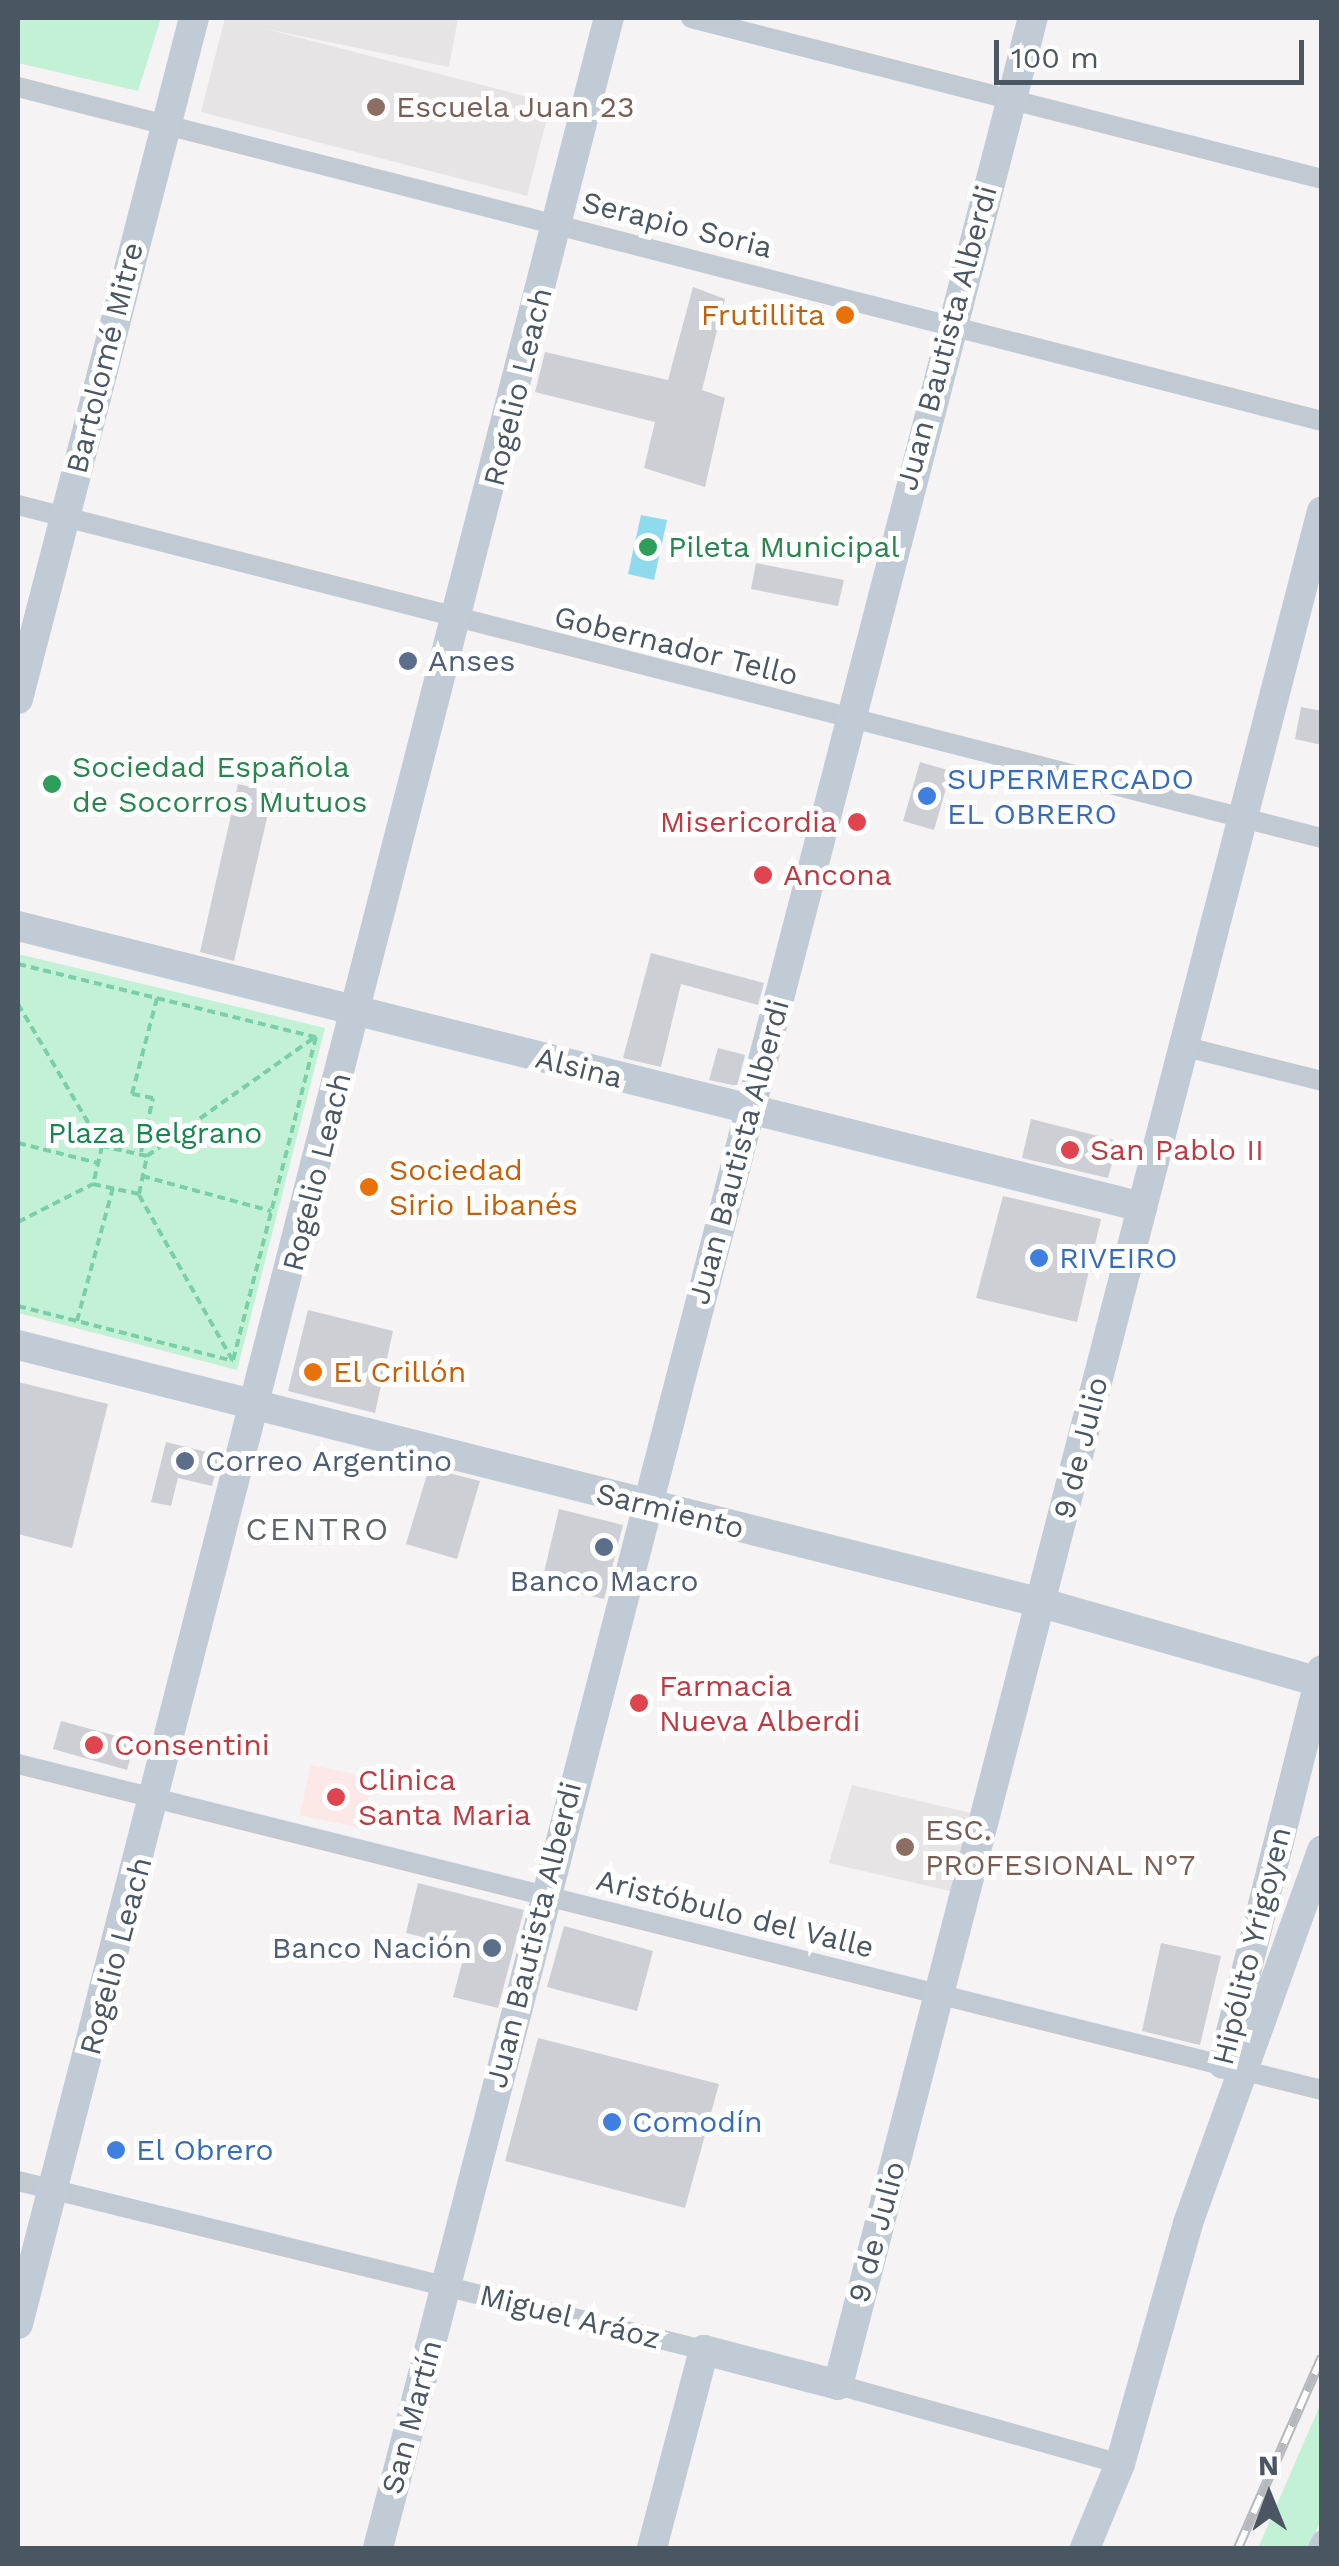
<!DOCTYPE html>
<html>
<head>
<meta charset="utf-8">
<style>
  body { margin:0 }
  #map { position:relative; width:1339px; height:2566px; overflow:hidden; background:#f5f3f3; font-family:"Work Sans",sans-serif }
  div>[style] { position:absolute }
  .education>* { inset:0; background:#e6e4e5 }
  .medical>* { inset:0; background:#fce8e6 }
  .green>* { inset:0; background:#c3f1d5 }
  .water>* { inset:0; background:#90daee }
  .building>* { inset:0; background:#cdcfd5 }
  .path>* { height:4px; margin-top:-2px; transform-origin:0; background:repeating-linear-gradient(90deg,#7ad0a6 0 8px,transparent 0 13px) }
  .street>* { height:20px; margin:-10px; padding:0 10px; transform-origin:10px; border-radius:10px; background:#c1cad2 }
  .secondary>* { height:30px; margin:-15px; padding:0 15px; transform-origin:15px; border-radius:15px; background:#c1cbd6 }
  .rail>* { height:10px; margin-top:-5px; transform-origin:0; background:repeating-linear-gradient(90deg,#fff 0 19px,#b5b8bd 0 38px); box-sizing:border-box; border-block:2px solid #b5b8bd }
  .dots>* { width:28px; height:28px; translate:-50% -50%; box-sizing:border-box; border:5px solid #fff; border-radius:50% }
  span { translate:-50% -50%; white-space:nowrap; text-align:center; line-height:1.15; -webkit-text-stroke:10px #fff; paint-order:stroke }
  .education-label { font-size:30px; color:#785e54 }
  .left { translate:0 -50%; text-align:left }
  .street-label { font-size:30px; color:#4a5661 }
  .food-label { font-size:30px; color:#c56008 }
  .right { translate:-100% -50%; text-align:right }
  .leisure-label { font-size:30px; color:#27864d }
  .service-label { font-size:30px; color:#4e5e75 }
  .shop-label { font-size:30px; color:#366cbe }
  .health-label { font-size:30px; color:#be3a42 }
  .park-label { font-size:30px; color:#17864f }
  .neighbourhood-label { font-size:32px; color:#5f6368; letter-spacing:2.5px }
  .frame { position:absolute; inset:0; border:20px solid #4a5661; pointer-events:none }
  .north { position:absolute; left:1219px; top:2446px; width:100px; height:100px; -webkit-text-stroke:8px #fff; paint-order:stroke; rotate:359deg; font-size:28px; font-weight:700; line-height:40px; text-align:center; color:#4a5661 }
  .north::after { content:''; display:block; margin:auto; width:35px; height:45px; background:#4a5661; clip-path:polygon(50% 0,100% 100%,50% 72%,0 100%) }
  .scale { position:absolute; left:994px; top:40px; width:310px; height:45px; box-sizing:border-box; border:5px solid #4a5661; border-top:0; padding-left:12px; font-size:30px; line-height:35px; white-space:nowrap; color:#4a5661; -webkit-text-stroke:8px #fff; paint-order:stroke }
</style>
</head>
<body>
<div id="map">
  <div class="education">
    <i style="clip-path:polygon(225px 18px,458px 18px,449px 67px,262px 28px,551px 103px,527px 196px,201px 112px)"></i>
    <i style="clip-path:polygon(852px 1785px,975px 1814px,954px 1892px,829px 1863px)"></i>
  </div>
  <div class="medical">
    <i style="clip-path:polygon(311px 1765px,372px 1778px,361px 1828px,300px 1815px)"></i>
  </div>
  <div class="green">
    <i style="clip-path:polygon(18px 18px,161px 18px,138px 91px,18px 63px)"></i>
    <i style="clip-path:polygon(18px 954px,325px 1028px,237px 1370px,18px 1313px)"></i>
    <i style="clip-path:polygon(1321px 2403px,1321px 2519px,1309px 2548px,1258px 2548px)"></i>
  </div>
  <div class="water">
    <i style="clip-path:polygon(641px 515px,667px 520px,654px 580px,628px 574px)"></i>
  </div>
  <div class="building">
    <i style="clip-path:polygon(693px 287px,725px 299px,702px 390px,725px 398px,705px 487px,644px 468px,655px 422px,535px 392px,545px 352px,668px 380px)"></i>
    <i style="clip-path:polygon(756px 563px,844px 580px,838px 606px,751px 589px)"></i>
    <i style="clip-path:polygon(1301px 707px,1322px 711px,1322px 745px,1295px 739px)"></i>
    <i style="clip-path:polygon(920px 762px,951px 771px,934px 830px,903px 821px)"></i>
    <i style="clip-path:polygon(238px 784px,273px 792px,234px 961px,200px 952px)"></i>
    <i style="clip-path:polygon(651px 953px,764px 983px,758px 1005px,681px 984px,661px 1067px,623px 1058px)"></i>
    <i style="clip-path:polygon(718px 1048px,745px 1055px,737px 1086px,709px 1080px)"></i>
    <i style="clip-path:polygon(1031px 1119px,1118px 1141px,1108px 1178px,1022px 1158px)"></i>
    <i style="clip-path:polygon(1003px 1196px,1101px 1219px,1077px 1322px,976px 1298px)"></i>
    <i style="clip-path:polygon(308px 1310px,393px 1331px,375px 1413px,288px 1391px)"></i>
    <i style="clip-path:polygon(18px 1382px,108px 1404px,72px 1548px,18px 1534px)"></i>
    <i style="clip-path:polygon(166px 1442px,219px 1455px,212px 1486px,178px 1478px,171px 1506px,151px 1502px)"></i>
    <i style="clip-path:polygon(429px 1468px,480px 1481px,457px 1559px,406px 1544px)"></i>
    <i style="clip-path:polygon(559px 1509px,623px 1525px,604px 1599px,541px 1585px)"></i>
    <i style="clip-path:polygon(61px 1721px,135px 1741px,127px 1770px,53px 1749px)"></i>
    <i style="clip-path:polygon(418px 1883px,524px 1910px,498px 2008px,453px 1997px,466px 1948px,406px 1933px)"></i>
    <i style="clip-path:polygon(564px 1926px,653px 1951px,637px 2011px,547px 1987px)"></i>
    <i style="clip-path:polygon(1161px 1943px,1221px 1956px,1200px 2045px,1142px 2031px)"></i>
    <i style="clip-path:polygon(538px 2038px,719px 2084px,685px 2208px,505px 2161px)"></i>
  </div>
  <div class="path">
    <i style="left:18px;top:964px;width:307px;rotate:13.8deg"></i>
    <i style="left:316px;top:1037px;width:334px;rotate:104.4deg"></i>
    <i style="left:18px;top:1004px;width:165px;rotate:59.4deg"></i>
    <i style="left:102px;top:1146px;width:39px;rotate:103deg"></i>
    <i style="left:93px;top:1184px;width:47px;rotate:12.3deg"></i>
    <i style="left:139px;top:1194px;width:39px;rotate:-78deg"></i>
    <i style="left:147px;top:1156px;width:46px;rotate:-167.5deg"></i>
    <i style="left:18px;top:1143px;width:82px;rotate:14deg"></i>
    <i style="left:141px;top:1152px;width:55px;rotate:-77.5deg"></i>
    <i style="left:153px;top:1098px;width:21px;rotate:-169deg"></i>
    <i style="left:132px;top:1094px;width:99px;rotate:-75.4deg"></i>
    <i style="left:147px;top:1156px;width:206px;rotate:-35.3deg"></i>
    <i style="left:142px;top:1176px;width:134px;rotate:15.2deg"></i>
    <i style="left:139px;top:1195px;width:191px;rotate:60.5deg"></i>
    <i style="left:18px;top:1222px;width:84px;rotate:-26.9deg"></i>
    <i style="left:18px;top:1306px;width:222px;rotate:14.3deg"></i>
    <i style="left:77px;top:1321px;width:138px;rotate:-74.9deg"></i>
  </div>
  <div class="street">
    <i style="left:691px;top:18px;width:651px;rotate:14.31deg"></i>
    <i style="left:18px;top:87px;width:1346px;rotate:14.37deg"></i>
    <i style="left:18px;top:505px;width:1346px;rotate:14.33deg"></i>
    <i style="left:1182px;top:1046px;width:144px;rotate:14deg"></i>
    <i style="left:18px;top:1764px;width:1344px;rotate:14.04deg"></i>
    <i style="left:18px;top:2181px;width:707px;rotate:13.84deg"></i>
    <i style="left:838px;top:2385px;width:293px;rotate:15.6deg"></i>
    <i style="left:1318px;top:2548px;width:9px;rotate:-63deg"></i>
  </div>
  <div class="secondary">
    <i style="left:18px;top:699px;width:703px;rotate:-75.51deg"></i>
    <i style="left:18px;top:926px;width:1159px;rotate:14.04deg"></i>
    <i style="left:18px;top:1345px;width:1056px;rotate:14.14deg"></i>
    <i style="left:1042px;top:1603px;width:291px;rotate:15.9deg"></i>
    <i style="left:1223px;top:2064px;width:406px;rotate:-75.9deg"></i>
    <i style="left:18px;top:2324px;width:2381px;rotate:-75.63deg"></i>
    <i style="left:378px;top:2548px;width:2613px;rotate:-75.49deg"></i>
    <i style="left:652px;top:2548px;width:205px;rotate:-75.3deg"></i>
    <i style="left:704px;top:2350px;width:138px;rotate:14.6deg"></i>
    <i style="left:838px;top:2385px;width:1935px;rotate:-75.52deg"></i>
    <i style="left:1085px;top:2548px;width:91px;rotate:-67.4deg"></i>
    <i style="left:1120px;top:2464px;width:250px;rotate:-74.2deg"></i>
    <i style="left:1188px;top:2223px;width:396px;rotate:-70.2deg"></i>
  </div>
  <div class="rail">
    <i style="left:1238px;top:2548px;width:209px;rotate:-66.3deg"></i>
  </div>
  <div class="dots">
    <i style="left:376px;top:107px;background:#8d6e63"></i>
    <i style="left:845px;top:315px;background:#e8710a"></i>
    <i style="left:648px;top:547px;background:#2e9e5b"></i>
    <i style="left:408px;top:661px;background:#5c6f8a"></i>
    <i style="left:52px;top:784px;background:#2e9e5b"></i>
    <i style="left:927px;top:796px;background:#3f7fe0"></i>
    <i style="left:857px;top:822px;background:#e0444e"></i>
    <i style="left:763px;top:875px;background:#e0444e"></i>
    <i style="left:1070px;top:1150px;background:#e0444e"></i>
    <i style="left:369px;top:1187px;background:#e8710a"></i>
    <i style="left:1039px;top:1258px;background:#3f7fe0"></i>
    <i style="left:313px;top:1372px;background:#e8710a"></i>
    <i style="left:185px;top:1461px;background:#5c6f8a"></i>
    <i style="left:604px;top:1547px;background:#5c6f8a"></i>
    <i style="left:639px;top:1703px;background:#e0444e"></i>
    <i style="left:94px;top:1745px;background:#e0444e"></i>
    <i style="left:336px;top:1797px;background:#e0444e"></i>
    <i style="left:905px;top:1847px;background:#8d6e63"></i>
    <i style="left:492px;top:1948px;background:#5c6f8a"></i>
    <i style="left:612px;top:2122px;background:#3f7fe0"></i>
    <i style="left:116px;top:2150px;background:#3f7fe0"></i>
  </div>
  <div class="education-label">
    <span class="left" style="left:396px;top:107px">Escuela Juan 23</span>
    <span class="left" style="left:925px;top:1847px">ESC.<br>PROFESIONAL N°7</span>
  </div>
  <div class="street-label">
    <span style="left:677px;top:225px;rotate:14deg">Serapio Soria</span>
    <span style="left:947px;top:338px;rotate:-75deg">Juan Bautista Alberdi</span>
    <span style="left:105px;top:358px;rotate:-76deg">Bartolomé Mitre</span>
    <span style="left:518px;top:387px;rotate:-76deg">Rogelio Leach</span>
    <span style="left:676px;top:646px;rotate:14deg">Gobernador Tello</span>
    <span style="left:579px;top:1068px;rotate:14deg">Alsina</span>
    <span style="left:739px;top:1152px;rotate:-75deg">Juan Bautista Alberdi</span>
    <span style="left:317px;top:1172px;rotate:-76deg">Rogelio Leach</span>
    <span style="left:1081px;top:1448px;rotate:-76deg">9 de Julio</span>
    <span style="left:670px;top:1511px;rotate:14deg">Sarmiento</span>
    <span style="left:735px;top:1914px;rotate:14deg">Aristóbulo del Valle</span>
    <span style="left:534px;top:1935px;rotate:-76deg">Juan Bautista Alberdi</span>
    <span style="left:1252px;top:1946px;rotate:-76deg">Hipólito Yrigoyen</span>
    <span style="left:116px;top:1956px;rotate:-75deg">Rogelio Leach</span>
    <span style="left:877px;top:2232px;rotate:-75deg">9 de Julio</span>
    <span style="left:570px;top:2317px;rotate:14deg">Miguel Aráoz</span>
    <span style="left:412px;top:2417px;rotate:-75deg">San Martín</span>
  </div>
  <div class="food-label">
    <span class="right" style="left:825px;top:315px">Frutillita</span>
    <span class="left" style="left:389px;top:1187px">Sociedad<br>Sirio Libanés</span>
    <span class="left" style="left:333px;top:1372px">El Crillón</span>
  </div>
  <div class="leisure-label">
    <span class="left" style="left:668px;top:547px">Pileta Municipal</span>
    <span class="left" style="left:72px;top:784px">Sociedad Española<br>de Socorros Mutuos</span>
  </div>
  <div class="service-label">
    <span class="left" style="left:428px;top:661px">Anses</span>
    <span class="left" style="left:205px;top:1461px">Correo Argentino</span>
    <span style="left:604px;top:1581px">Banco Macro</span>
    <span class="right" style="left:472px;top:1948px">Banco Nación</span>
  </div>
  <div class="shop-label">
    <span class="left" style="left:947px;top:796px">SUPERMERCADO<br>EL OBRERO</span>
    <span class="left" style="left:1059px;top:1258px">RIVEIRO</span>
    <span class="left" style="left:632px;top:2122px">Comodín</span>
    <span class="left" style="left:136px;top:2150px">El Obrero</span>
  </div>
  <div class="health-label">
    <span class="right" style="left:837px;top:822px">Misericordia</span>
    <span class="left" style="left:783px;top:875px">Ancona</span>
    <span class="left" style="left:1090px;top:1150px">San Pablo II</span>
    <span class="left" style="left:659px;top:1703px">Farmacia<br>Nueva Alberdi</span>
    <span class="left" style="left:114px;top:1745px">Consentini</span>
    <span class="left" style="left:358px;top:1797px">Clinica<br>Santa Maria</span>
  </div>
  <div class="park-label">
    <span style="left:155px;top:1133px">Plaza Belgrano</span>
  </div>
  <div class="neighbourhood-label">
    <span style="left:318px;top:1529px">CENTRO</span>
  </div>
  <div class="frame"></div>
  <div class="north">N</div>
  <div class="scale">100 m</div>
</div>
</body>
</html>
